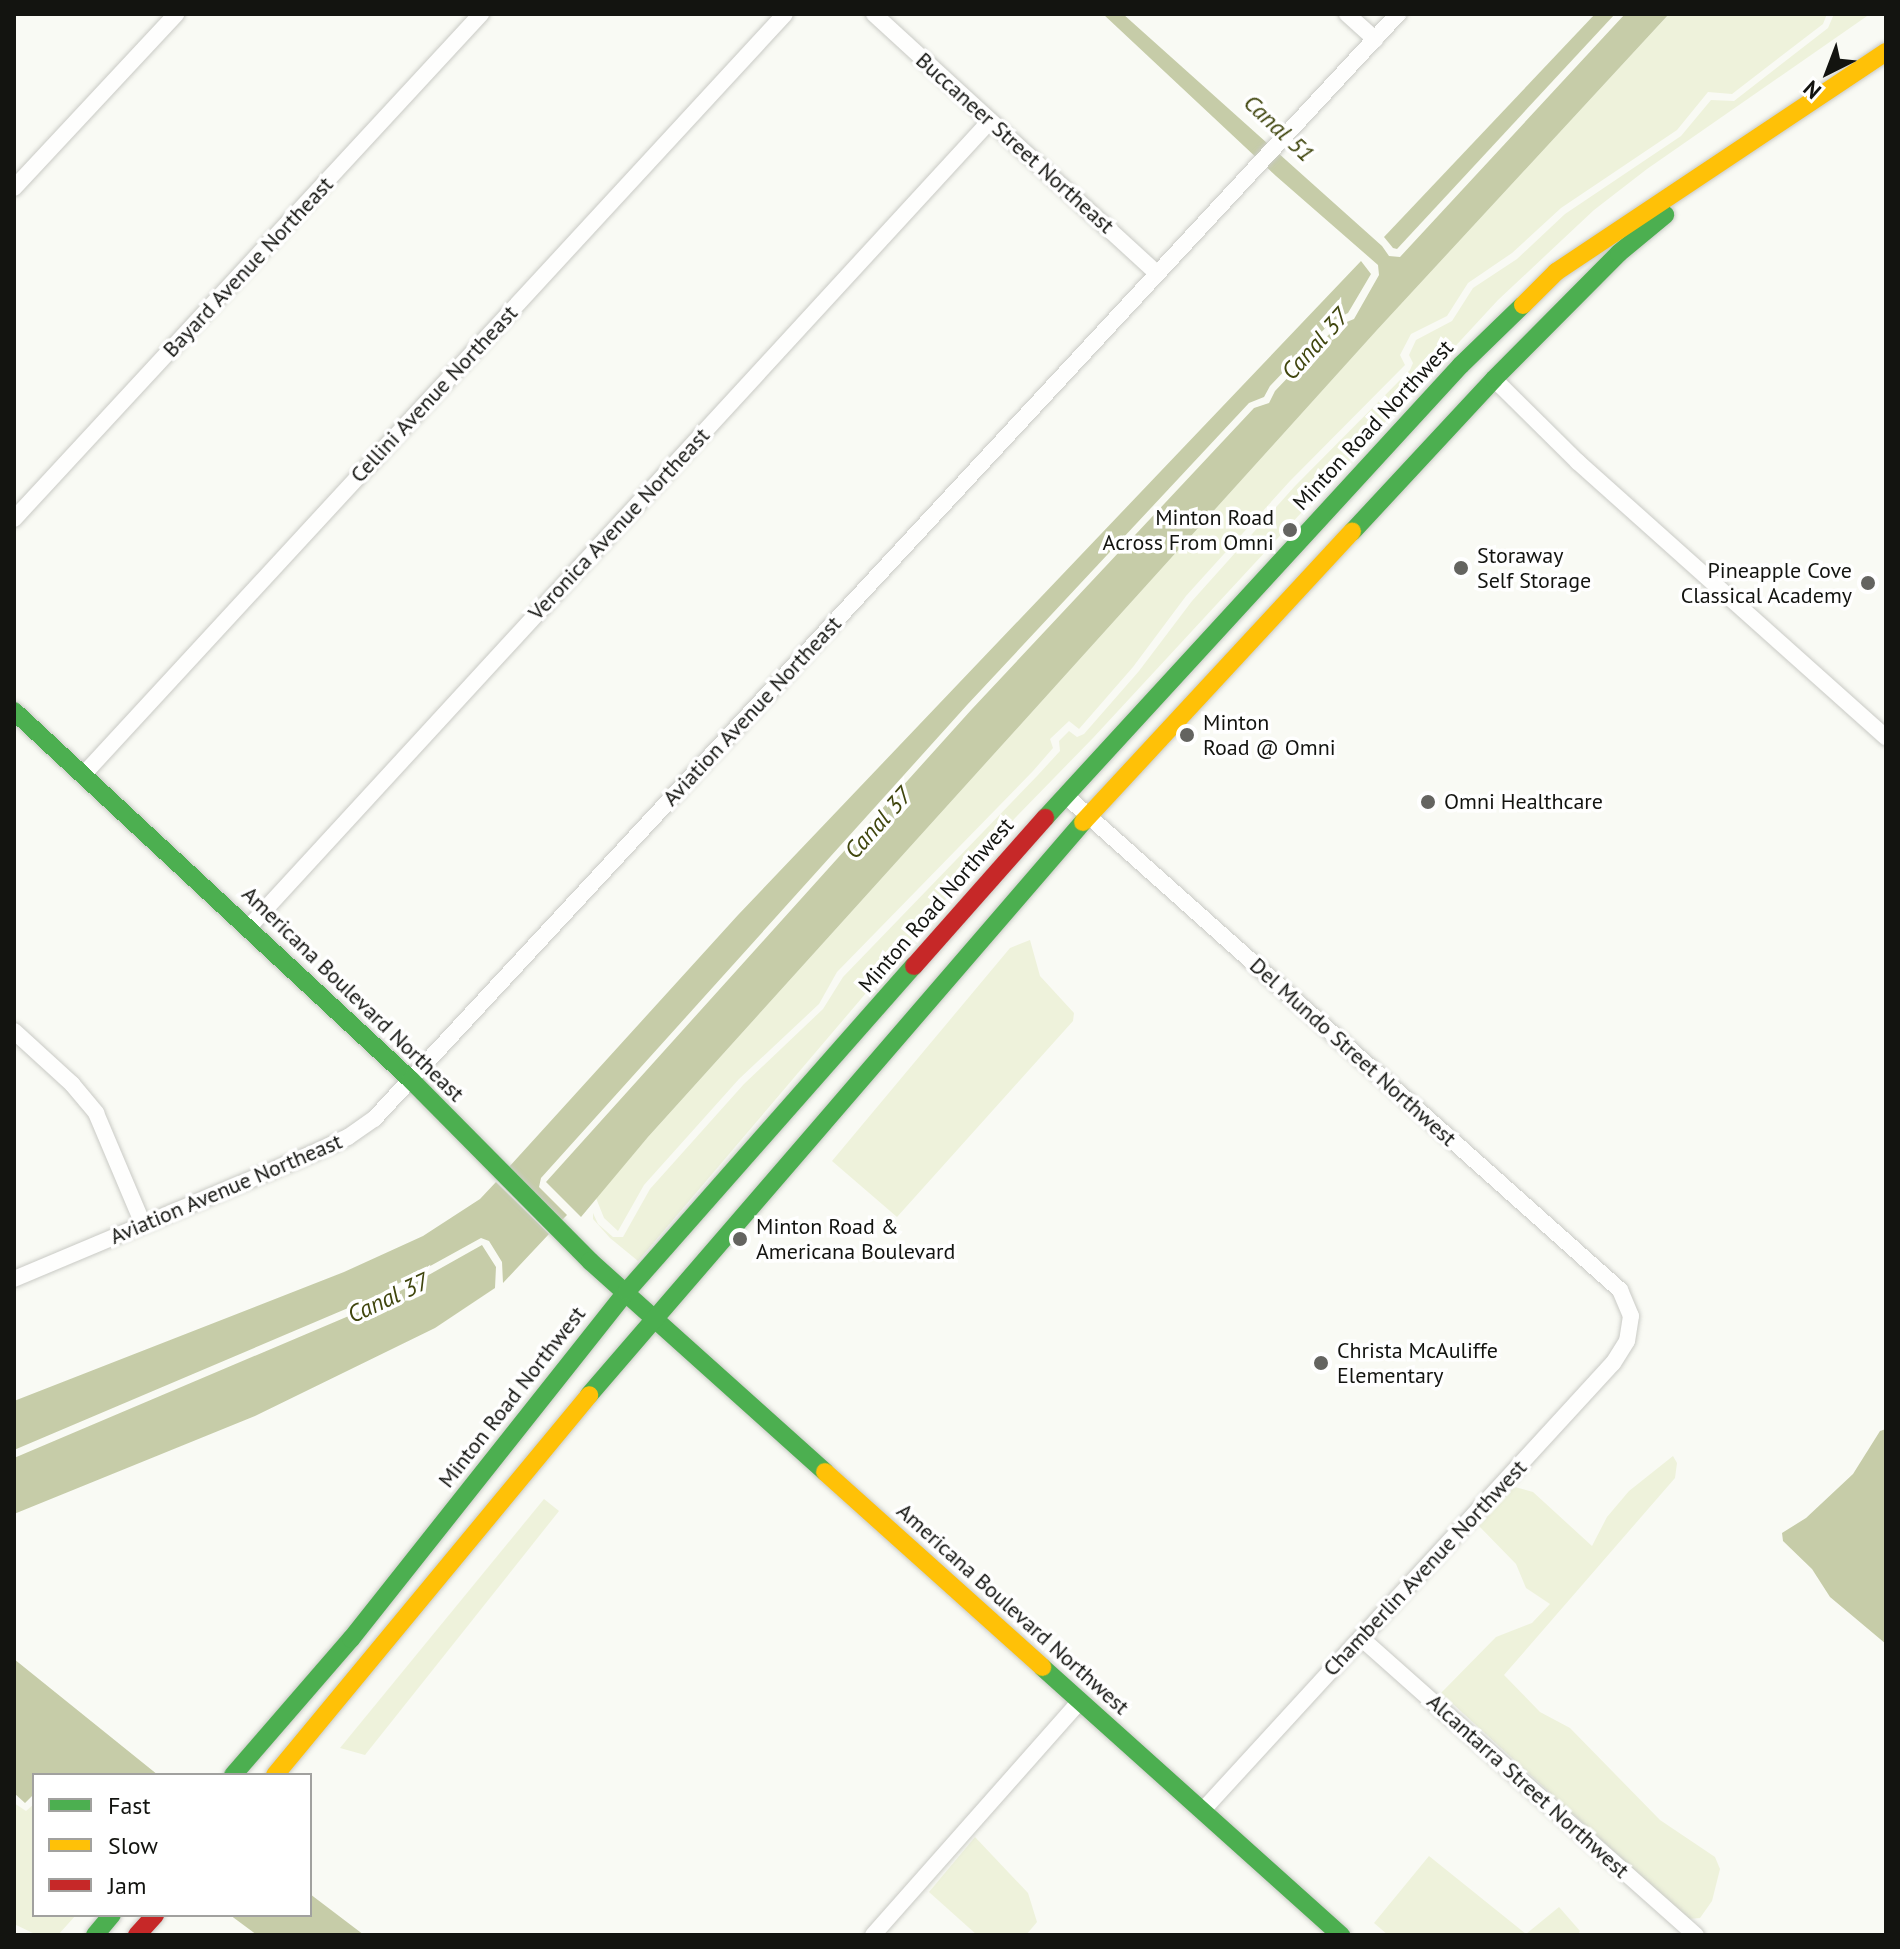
<!DOCTYPE html>
<html>
<head>
<meta charset="utf-8">
<style>
  body { margin:0 }
  #map { position:relative; width:1900px; height:1949px; overflow:hidden; background:#f9faf4; font-family:"PT Sans",sans-serif }
  div>[style] { position:absolute }
  .green>* { inset:0; background:#eef2db }
  .water>* { inset:0; background:#c6cca8 }
  .roads { filter:drop-shadow(0 0 2px #c9cac5) drop-shadow(0 0 2px #c9cac5) }
  .street>* { height:16px; margin:-8px; padding:0 8px; transform-origin:8px; border-radius:8px; background:#fefefd }
  .fast>* { height:18px; margin:-9px; padding:0 9px; transform-origin:9px; border-radius:9px; background:#4caf50 }
  .slow>* { height:18px; margin:-9px; padding:0 9px; transform-origin:9px; border-radius:9px; background:#ffc107 }
  .jam>* { height:18px; margin:-9px; padding:0 9px; transform-origin:9px; border-radius:9px; background:#c62828 }
  .dots>* { width:22px; height:22px; translate:-50% -50%; box-sizing:border-box; border:4px solid #fff; border-radius:50% }
  span { translate:-50% -50%; white-space:nowrap; text-align:center; line-height:1.15; -webkit-text-stroke:7px #fff; paint-order:stroke }
  .street-label { font-size:22px; color:#131410 }
  .poi-label { font-size:22px; color:#131410 }
  .right { translate:-100% -50%; text-align:right }
  .left { translate:0 -50%; text-align:left }
  .water-label { font-size:24px; color:#40460e; font-style:italic }
  .frame { position:absolute; inset:0; border:16px solid #131410; pointer-events:none }
  .legend { position:absolute; left:32px; top:1773px; width:280px; height:144px; box-sizing:border-box; background:#fff; border:2px solid #a1a19f; margin:0; padding:10px 14px; list-style:none; font-size:24px; color:#131410 }
  .legend li { display:flex; align-items:center; gap:16px; height:40px }
  .legend b { width:40px; border:2px solid #a1a19f }
  .north { position:absolute; left:1788px; top:32px; width:80px; height:80px; -webkit-text-stroke:6px #fff; paint-order:stroke; rotate:222deg; font-size:22px; font-weight:700; line-height:32px; text-align:center; color:#131410 }
  .north::after { content:''; display:block; margin:auto; width:28px; height:36px; background:#131410; clip-path:polygon(50% 0,100% 100%,50% 72%,0 100%) }
</style>
</head>
<body>
<div id="map">
  <div class="green">
    <i style="clip-path:polygon(1669px 14px,1827px 14px,1823px 24px,1732px 94px,1708px 92px,1677px 130px,1561px 208px,1512px 253px,1468px 283px,1447px 316px,1411px 334px,1400px 355px,1405px 365px,1290px 481px,1186px 596px,1133px 667px,1079px 729px,1069px 721px,1050px 739px,1053px 748px,1033px 771px,837px 972px,819px 1004px,739px 1079px,644px 1185px,618px 1231px,604px 1218px,596px 1198px,648px 1137px,1377px 330px)"></i>
    <i style="clip-path:polygon(1834px 14px,1870px 14px,1647px 169px,1594px 210px,1498px 300px,1093px 738px,1015px 818px,638px 1261px,610px 1238px,593px 1219px,593px 1213px,598px 1224px,613px 1237px,623px 1237px,650px 1189px,744px 1084px,823px 1009px,843px 977px,1038px 775px,1060px 751px,1059px 741px,1069px 731px,1077px 737px,1084px 734px,1139px 671px,1192px 601px,1295px 486px,1410px 370px,1413px 363px,1409px 355px,1416px 340px,1452px 321px,1473px 288px,1517px 259px,1565px 214px,1681px 136px,1711px 100px,1734px 101px,1828px 28px)"></i>
    <i style="clip-path:polygon(1030px 940px,1040px 976px,1074px 1013px,1073px 1021px,897px 1217px,832px 1161px,1010px 948px)"></i>
    <i style="clip-path:polygon(1673px 1456px,1677px 1463px,1675px 1478px,1504px 1675px,1540px 1712px,1570px 1728px,1660px 1820px,1715px 1857px,1720px 1869px,1712px 1901px,1700px 1918px,1688px 1919px,1441px 1693px,1496px 1637px,1532px 1623px,1550px 1604px,1526px 1588px,1516px 1564px,1479px 1526px,1502px 1499px,1515px 1487px,1533px 1492px,1592px 1546px,1607px 1517px,1629px 1491px)"></i>
    <i style="clip-path:polygon(544px 1499px,559px 1511px,365px 1755px,340px 1748px)"></i>
    <i style="clip-path:polygon(14px 1803px,26px 1811px,34px 1804px,34px 1915px,76px 1915px,58px 1935px,37px 1935px,14px 1924px)"></i>
    <i style="clip-path:polygon(975px 1837px,1028px 1893px,1037px 1922px,1026px 1935px,977px 1935px,929px 1892px)"></i>
    <i style="clip-path:polygon(1429px 1856px,1526px 1934px,1559px 1907px,1580px 1931px,1578px 1935px,1388px 1935px,1374px 1923px)"></i>
  </div>
  <div class="water">
    <i style="clip-path:polygon(1103px 14px,1123px 14px,1382px 246px,1389px 256px,1400px 257px,1625px 14px,1669px 14px,1377px 330px,648px 1137px,581px 1217px,546px 1182px,972px 709px,1254px 408px,1269px 403px,1275px 391px,1337px 326px,1354px 319px,1379px 275px,1378px 265px,1276px 176px)"></i>
    <i style="clip-path:polygon(1595px 14px,1615px 14px,1397px 249px,1393px 248px,1384px 237px)"></i>
    <i style="clip-path:polygon(1361px 261px,1371px 274px,1348px 313px,1332px 321px,1270px 386px,1264px 397px,1249px 403px,967px 705px,541px 1178px,539px 1187px,567px 1215px,562px 1220px,509px 1167px,738px 915px)"></i>
    <i style="clip-path:polygon(496px 1182px,549px 1234px,503px 1283px,502px 1262px,489px 1241px,481px 1238px,374px 1297px,14px 1450px,14px 1401px,344px 1272px,423px 1236px,480px 1199px)"></i>
    <i style="clip-path:polygon(482px 1245px,496px 1267px,495px 1288px,435px 1328px,255px 1416px,14px 1514px,14px 1458px,377px 1304px)"></i>
    <i style="clip-path:polygon(1886px 1429px,1886px 1644px,1830px 1597px,1812px 1569px,1783px 1541px,1782px 1533px,1806px 1518px,1853px 1474px,1880px 1431px)"></i>
    <i style="clip-path:polygon(14px 1659px,158px 1775px,34px 1775px,34px 1794px,25px 1803px,14px 1793px)"></i>
    <i style="clip-path:polygon(310px 1894px,364px 1935px,257px 1935px,230px 1915px,310px 1915px)"></i>
  </div>
  <div class="roads">
    <div class="street">
      <i style="left:874px;top:14px;width:384px;rotate:42.5deg"></i>
      <i style="left:1347px;top:14px;width:38px;rotate:42deg"></i>
      <i style="left:14px;top:188px;width:238px;rotate:-47deg"></i>
      <i style="left:1494px;top:379px;width:118px;rotate:44.7deg"></i>
      <i style="left:1578px;top:462px;width:413px;rotate:41.8deg"></i>
      <i style="left:14px;top:519px;width:688px;rotate:-47.24deg"></i>
      <i style="left:83px;top:775px;width:1035px;rotate:-47.31deg"></i>
      <i style="left:1065px;top:795px;width:744px;rotate:41.73deg"></i>
      <i style="left:1620px;top:1290px;width:28px;rotate:67deg"></i>
      <i style="left:1631px;top:1316px;width:25px;rotate:99deg"></i>
      <i style="left:1627px;top:1341px;width:26px;rotate:122deg"></i>
      <i style="left:1613px;top:1363px;width:608px;rotate:132.53deg"></i>
      <i style="left:249px;top:927px;width:1095px;rotate:-47.41deg"></i>
      <i style="left:14px;top:1031px;width:79px;rotate:42.4deg"></i>
      <i style="left:72px;top:1084px;width:38px;rotate:50deg"></i>
      <i style="left:96px;top:1113px;width:121px;rotate:67.1deg"></i>
      <i style="left:14px;top:1279px;width:322px;rotate:-22.8deg"></i>
      <i style="left:311px;top:1154px;width:41px;rotate:-24.7deg"></i>
      <i style="left:348px;top:1137px;width:32px;rotate:-35deg"></i>
      <i style="left:374px;top:1119px;width:1507px;rotate:-47.18deg"></i>
      <i style="left:1361px;top:1638px;width:448px;rotate:41.6deg"></i>
      <i style="left:873px;top:1935px;width:311px;rotate:-48.5deg"></i>
    </div>
    <div class="fast">
      <i style="left:1352px;top:532px;width:209px;rotate:-47.1deg"></i>
      <i style="left:1494px;top:379px;width:177px;rotate:-45.2deg"></i>
      <i style="left:1619px;top:253px;width:60px;rotate:-39.6deg"></i>
      <i style="left:14px;top:711px;width:542px;rotate:42.91deg"></i>
      <i style="left:411px;top:1080px;width:255px;rotate:45.3deg"></i>
      <i style="left:590px;top:1261px;width:316px;rotate:41.9deg"></i>
      <i style="left:1045px;top:818px;width:615px;rotate:-47.44deg"></i>
      <i style="left:1461px;top:365px;width:86px;rotate:-44.1deg"></i>
      <i style="left:589px;top:1395px;width:757px;rotate:-49.23deg"></i>
      <i style="left:1042px;top:1667px;width:402px;rotate:41.9deg"></i>
      <i style="left:233px;top:1775px;width:180px;rotate:-49.1deg"></i>
      <i style="left:351px;top:1639px;width:444px;rotate:-51.6deg"></i>
      <i style="left:627px;top:1291px;width:434px;rotate:-48.6deg"></i>
      <i style="left:95px;top:1935px;width:26px;rotate:-50deg"></i>
    </div>
    <div class="slow">
      <i style="left:1523px;top:305px;width:47px;rotate:-45deg"></i>
      <i style="left:1556px;top:272px;width:397px;rotate:-33.7deg"></i>
      <i style="left:1083px;top:822px;width:396px;rotate:-47.2deg"></i>
      <i style="left:825px;top:1472px;width:292px;rotate:41.9deg"></i>
      <i style="left:275px;top:1775px;width:493px;rotate:-50.4deg"></i>
    </div>
    <div class="jam">
      <i style="left:914px;top:966px;width:198px;rotate:-48.5deg"></i>
      <i style="left:137px;top:1935px;width:27px;rotate:-48deg"></i>
    </div>
  </div>
  <div class="dots">
    <i style="left:1290px;top:530px;background:#646460"></i>
    <i style="left:1461px;top:568px;background:#646460"></i>
    <i style="left:1868px;top:583px;background:#646460"></i>
    <i style="left:1187px;top:735px;background:#646460"></i>
    <i style="left:1428px;top:802px;background:#646460"></i>
    <i style="left:740px;top:1239px;background:#646460"></i>
    <i style="left:1321px;top:1363px;background:#646460"></i>
  </div>
  <div class="street-label">
    <span style="left:1015px;top:143px;rotate:42deg">Buccaneer Street Northeast</span>
    <span style="left:248px;top:267px;rotate:-47deg">Bayard Avenue Northeast</span>
    <span style="left:434px;top:394px;rotate:-47deg">Cellini Avenue Northeast</span>
    <span style="left:1373px;top:425px;rotate:-47deg">Minton Road Northwest</span>
    <span style="left:619px;top:524px;rotate:-47deg">Veronica Avenue Northeast</span>
    <span style="left:752px;top:711px;rotate:-47deg">Aviation Avenue Northeast</span>
    <span style="left:936px;top:905px;rotate:-49deg">Minton Road Northwest</span>
    <span style="left:353px;top:994px;rotate:44deg">Americana Boulevard Northeast</span>
    <span style="left:1353px;top:1052px;rotate:42deg">Del Mundo Street Northwest</span>
    <span style="left:226px;top:1189px;rotate:-23deg">Aviation Avenue Northeast</span>
    <span style="left:512px;top:1397px;rotate:-52deg">Minton Road Northwest</span>
    <span style="left:1425px;top:1568px;rotate:-47deg">Chamberlin Avenue Northwest</span>
    <span style="left:1013px;top:1609px;rotate:42deg">Americana Boulevard Northwest</span>
    <span style="left:1528px;top:1786px;rotate:42deg">Alcantarra Street Northwest</span>
  </div>
  <div class="poi-label">
    <span class="right" style="left:1274px;top:530px">Minton Road<br>Across From Omni</span>
    <span class="left" style="left:1477px;top:568px">Storaway<br>Self Storage</span>
    <span class="right" style="left:1852px;top:583px">Pineapple Cove<br>Classical Academy</span>
    <span class="left" style="left:1203px;top:735px">Minton<br>Road @ Omni</span>
    <span class="left" style="left:1444px;top:802px">Omni Healthcare</span>
    <span class="left" style="left:756px;top:1239px">Minton Road &amp;<br>Americana Boulevard</span>
    <span class="left" style="left:1337px;top:1363px">Christa McAuliffe<br>Elementary</span>
  </div>
  <div class="water-label">
    <span style="left:1279px;top:128px;rotate:43deg">Canal 51</span>
    <span style="left:1315px;top:344px;rotate:-48deg">Canal 37</span>
    <span style="left:878px;top:823px;rotate:-48deg">Canal 37</span>
    <span style="left:388px;top:1298px;rotate:-25deg">Canal 37</span>
  </div>
  <div class="frame"></div>
  <ul class="legend">
  <li><b style="height:10px;background:#4caf50"></b>Fast</li>
  <li><b style="height:10px;background:#ffc107"></b>Slow</li>
  <li><b style="height:10px;background:#c62828"></b>Jam</li>
  </ul>
  <div class="north">N</div>
</div>
</body>
</html>
